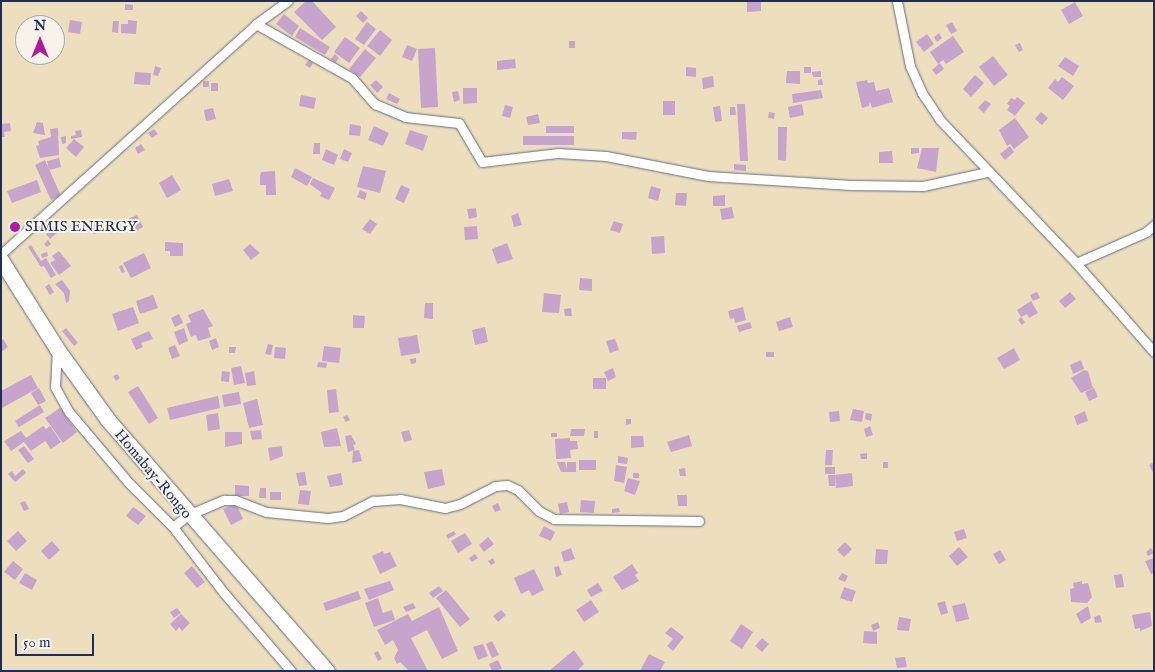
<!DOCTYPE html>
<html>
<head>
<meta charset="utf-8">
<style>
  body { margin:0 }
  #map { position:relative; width:1155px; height:672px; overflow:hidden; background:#eddfbe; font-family:"IM FELL English",serif }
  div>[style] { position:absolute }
  .building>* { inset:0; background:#c7a4cb }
  .roads { filter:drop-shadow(0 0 1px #646d80) drop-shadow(0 0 1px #646d80) }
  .minor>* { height:9px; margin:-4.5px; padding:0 4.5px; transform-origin:4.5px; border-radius:4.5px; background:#fff }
  .trunk>* { height:15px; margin:-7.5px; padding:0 7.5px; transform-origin:7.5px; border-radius:7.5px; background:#fff }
  .dots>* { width:14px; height:14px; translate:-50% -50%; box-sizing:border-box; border:2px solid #f7f3e8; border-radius:50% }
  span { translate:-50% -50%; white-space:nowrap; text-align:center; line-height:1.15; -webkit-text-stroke:4px #f7f3e8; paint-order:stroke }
  .poi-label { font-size:15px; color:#1b2f5e }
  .left { translate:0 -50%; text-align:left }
  .street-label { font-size:15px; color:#1b2f5e }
  .frame { position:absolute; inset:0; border:2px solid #1b2f5e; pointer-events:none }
  .north { position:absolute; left:15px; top:15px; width:50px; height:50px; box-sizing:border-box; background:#f7f3e8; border:1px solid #9fa5b1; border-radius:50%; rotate:0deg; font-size:14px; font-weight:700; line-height:20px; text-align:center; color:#1b2f5e }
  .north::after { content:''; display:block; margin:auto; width:18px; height:22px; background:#b5179e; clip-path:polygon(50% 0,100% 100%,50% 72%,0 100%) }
  .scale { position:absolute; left:15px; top:634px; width:79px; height:22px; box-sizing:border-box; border:2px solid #1b2f5e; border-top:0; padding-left:6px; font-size:15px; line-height:18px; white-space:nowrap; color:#1b2f5e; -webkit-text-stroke:4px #f7f3e8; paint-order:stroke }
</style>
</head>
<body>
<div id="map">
  <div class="building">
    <i style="clip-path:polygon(306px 1px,312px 1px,336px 27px,322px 40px,294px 12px)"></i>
    <i style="clip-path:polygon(747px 1px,761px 1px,761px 11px,747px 12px)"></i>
    <i style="clip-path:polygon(1075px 2px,1083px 16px,1069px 24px,1061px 10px)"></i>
    <i style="clip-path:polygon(125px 4px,133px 5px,133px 10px,125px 10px)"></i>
    <i style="clip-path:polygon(361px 11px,368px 18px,363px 23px,356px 16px)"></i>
    <i style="clip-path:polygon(284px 14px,299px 26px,292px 36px,276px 24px)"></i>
    <i style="clip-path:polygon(70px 20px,82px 22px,80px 34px,68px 32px)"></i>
    <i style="clip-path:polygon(128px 20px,137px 21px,136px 34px,121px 33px,121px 24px,128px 24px)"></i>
    <i style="clip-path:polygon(113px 21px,119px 21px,118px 33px,112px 32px)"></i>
    <i style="clip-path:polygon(367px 22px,376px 29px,364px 45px,355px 39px)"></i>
    <i style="clip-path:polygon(952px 22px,957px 31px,951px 34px,946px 25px)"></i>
    <i style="clip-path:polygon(300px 28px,330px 47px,325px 55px,295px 37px)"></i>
    <i style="clip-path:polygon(380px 30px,392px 40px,380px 56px,367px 46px)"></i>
    <i style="clip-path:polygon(939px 33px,942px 38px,937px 42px,934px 37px)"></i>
    <i style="clip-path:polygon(927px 34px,934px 44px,924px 52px,916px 42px)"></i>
    <i style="clip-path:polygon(953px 36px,964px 52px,946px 64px,943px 60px,938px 64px,930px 52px)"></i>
    <i style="clip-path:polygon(345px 37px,360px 48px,349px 63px,334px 52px)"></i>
    <i style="clip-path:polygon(569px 41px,575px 41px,575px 48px,569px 48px)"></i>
    <i style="clip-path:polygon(1020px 43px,1023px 50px,1019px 52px,1015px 45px)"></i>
    <i style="clip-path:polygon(407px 45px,417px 49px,412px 61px,402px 57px)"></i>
    <i style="clip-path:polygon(435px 48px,438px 107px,421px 108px,418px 49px)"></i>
    <i style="clip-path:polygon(365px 49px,376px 58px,360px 77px,349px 69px)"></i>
    <i style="clip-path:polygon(335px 54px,339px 58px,335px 63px,331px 59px)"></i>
    <i style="clip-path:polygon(993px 56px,1008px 75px,994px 86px,979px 67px)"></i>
    <i style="clip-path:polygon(1065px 57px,1079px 66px,1073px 76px,1058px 66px)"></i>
    <i style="clip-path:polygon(515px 59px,516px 68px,497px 70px,497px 61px)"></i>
    <i style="clip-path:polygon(309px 60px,313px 63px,310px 68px,305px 65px)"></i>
    <i style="clip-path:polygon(940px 63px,944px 69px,936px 75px,932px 70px)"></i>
    <i style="clip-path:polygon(155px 66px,161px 68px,158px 76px,153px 75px)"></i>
    <i style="clip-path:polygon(686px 67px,696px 68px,696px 77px,686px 76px)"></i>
    <i style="clip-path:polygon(804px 67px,811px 67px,811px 73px,804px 73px)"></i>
    <i style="clip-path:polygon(787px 71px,800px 71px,800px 84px,786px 83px)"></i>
    <i style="clip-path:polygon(821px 71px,821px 77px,813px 77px,812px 72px)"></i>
    <i style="clip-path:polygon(135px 72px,151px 73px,150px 85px,134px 84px)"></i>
    <i style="clip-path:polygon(975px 75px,984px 83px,971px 97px,963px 89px)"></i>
    <i style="clip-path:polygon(713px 76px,714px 87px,703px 89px,702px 78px)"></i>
    <i style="clip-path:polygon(1062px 77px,1074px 86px,1063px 100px,1048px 88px,1055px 79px,1058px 82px)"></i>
    <i style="clip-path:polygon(822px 79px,823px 85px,818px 85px,818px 80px)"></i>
    <i style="clip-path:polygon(376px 80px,383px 87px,377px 93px,370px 85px)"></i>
    <i style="clip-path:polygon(867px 80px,868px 83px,874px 82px,876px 91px,889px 88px,893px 102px,872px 108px,870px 102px,869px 106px,862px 108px,856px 82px)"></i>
    <i style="clip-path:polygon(203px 81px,209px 81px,209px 87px,203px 87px)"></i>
    <i style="clip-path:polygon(211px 83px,218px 83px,218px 91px,211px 91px)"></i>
    <i style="clip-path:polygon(463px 88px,477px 88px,477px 103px,463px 104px)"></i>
    <i style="clip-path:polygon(821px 90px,823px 98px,793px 103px,792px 94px)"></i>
    <i style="clip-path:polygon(458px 91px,460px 100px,454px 102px,452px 92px)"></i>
    <i style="clip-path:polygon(389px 93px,400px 99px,397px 104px,386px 99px)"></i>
    <i style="clip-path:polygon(301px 95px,316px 98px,314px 109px,299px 106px)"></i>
    <i style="clip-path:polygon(1017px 97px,1025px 103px,1015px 116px,1007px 110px,1010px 106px,1007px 104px,1011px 98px,1015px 100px)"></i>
    <i style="clip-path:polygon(985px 100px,991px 104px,984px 113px,978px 108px)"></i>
    <i style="clip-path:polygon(663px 101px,675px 101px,675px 115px,663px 115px)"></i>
    <i style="clip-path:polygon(737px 104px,745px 104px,748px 161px,740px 161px)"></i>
    <i style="clip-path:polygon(802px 104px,804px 115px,790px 118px,788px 107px)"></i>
    <i style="clip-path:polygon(505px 105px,513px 107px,510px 118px,502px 116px)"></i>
    <i style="clip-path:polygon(720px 106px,722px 121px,715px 122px,713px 107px)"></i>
    <i style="clip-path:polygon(730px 107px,735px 107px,736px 115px,730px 115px)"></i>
    <i style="clip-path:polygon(213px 108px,216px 119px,206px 121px,204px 110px)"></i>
    <i style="clip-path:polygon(769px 112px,775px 113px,774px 119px,768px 118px)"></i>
    <i style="clip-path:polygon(1041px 112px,1048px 118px,1042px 125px,1035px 119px)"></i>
    <i style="clip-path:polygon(538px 114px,540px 123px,528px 125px,526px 117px)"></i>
    <i style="clip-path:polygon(1015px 118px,1029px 137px,1014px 149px,1010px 144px,1007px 146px,999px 130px)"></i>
    <i style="clip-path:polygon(37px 122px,43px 123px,45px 135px,33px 133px)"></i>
    <i style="clip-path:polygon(10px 123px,11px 131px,4px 132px,5px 137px,1px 137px,1px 124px)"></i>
    <i style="clip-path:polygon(350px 124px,361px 126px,360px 136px,349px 135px)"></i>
    <i style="clip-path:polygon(374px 126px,389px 133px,383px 146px,368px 140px)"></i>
    <i style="clip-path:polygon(546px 126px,574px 126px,574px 133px,546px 133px)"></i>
    <i style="clip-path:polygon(778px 127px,787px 127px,786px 161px,778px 160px)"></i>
    <i style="clip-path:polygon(58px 128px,59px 155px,40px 158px,36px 146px,39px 145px,38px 141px,51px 137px,50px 129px)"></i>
    <i style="clip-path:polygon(154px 129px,158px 134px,152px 138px,148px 133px)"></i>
    <i style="clip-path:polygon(81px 130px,82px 137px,71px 139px,71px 136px,76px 135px,75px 131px)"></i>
    <i style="clip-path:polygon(410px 130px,428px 136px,423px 151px,405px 144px)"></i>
    <i style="clip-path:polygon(622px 132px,637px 132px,636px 140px,622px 139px)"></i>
    <i style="clip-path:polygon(66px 136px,66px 143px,62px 144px,61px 137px)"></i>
    <i style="clip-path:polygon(523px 136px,574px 136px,574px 145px,523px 145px)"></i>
    <i style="clip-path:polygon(74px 139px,84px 147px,76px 157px,66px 148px)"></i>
    <i style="clip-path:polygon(314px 143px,320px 143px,320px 154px,313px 154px)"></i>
    <i style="clip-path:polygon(141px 144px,145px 150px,138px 154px,135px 148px)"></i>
    <i style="clip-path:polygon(1010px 146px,1014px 152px,1005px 160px,1000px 154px)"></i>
    <i style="clip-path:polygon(911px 148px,919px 148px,919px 153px,911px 154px)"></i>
    <i style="clip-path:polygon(922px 148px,939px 148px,936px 172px,917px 168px)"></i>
    <i style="clip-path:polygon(326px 149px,338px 155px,334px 165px,322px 160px)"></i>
    <i style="clip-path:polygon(344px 149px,352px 153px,348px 162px,340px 159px)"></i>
    <i style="clip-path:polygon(892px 151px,893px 163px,879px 163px,879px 152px)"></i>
    <i style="clip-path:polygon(59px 158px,61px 167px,49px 170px,47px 161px)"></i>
    <i style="clip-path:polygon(45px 160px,61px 196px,51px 200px,35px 165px)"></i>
    <i style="clip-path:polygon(734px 164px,746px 165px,746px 171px,734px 170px)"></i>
    <i style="clip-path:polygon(363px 166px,386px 171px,380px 193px,357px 187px)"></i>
    <i style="clip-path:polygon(295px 168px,312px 177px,307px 186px,291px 177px)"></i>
    <i style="clip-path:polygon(275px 171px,276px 195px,266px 195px,266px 185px,260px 185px,260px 176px,261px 172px)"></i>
    <i style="clip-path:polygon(172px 175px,181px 190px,167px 198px,159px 183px)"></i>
    <i style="clip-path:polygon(313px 178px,335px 188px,329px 200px,320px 196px,322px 193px,310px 184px)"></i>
    <i style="clip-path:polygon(229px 179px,233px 191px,215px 196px,212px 184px)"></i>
    <i style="clip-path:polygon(37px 180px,41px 192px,12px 203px,7px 191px)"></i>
    <i style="clip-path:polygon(401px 185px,410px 189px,404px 203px,395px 199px)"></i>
    <i style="clip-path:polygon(651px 186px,661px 189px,658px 201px,648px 198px)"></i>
    <i style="clip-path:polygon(360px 190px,367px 193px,365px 200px,357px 197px)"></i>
    <i style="clip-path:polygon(676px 193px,687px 193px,686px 206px,675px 205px)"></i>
    <i style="clip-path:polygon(725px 195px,725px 206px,713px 206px,713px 196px)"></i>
    <i style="clip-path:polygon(732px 207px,734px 218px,722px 220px,720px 209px)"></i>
    <i style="clip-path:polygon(476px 208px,477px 217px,469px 219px,467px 209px)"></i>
    <i style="clip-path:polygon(518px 213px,522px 225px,514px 227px,511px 216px)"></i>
    <i style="clip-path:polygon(137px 215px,143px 227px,134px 232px,128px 219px)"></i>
    <i style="clip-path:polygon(370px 219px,377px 224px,370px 234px,362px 229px)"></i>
    <i style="clip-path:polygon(102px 221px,105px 230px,94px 234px,91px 224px)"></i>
    <i style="clip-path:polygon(614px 221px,623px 224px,620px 233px,610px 230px)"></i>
    <i style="clip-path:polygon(477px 226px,478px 239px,465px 240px,464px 227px)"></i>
    <i style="clip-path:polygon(54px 227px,58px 232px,50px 239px,46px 234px)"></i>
    <i style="clip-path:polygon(664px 236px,665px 253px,652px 254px,651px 237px)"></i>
    <i style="clip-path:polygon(48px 240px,51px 244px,47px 247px,44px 244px)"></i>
    <i style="clip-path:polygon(165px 242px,183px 243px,183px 256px,170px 256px,170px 251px,165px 251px)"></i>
    <i style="clip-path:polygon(507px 243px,513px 259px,497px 264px,492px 249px)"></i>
    <i style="clip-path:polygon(250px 244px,260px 253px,251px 260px,243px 250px)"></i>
    <i style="clip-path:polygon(31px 245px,41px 261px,46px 258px,56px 275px,51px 278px,44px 266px,41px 267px,28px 247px)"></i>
    <i style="clip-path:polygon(59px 251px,71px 266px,59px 275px,50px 263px,55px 260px,52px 256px)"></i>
    <i style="clip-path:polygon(47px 252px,48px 256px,42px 258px,41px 254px)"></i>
    <i style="clip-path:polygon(144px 253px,151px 268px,131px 278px,123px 263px)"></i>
    <i style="clip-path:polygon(122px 265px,125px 272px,122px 273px,119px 267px)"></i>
    <i style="clip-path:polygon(580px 278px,592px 279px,592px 291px,579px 290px)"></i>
    <i style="clip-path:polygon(62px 280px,70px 291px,69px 301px,66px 303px,64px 293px,55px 284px)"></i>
    <i style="clip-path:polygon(49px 284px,54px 292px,50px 295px,45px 287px)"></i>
    <i style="clip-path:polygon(1037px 292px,1040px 298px,1033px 301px,1030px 295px)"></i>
    <i style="clip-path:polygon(1070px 292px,1076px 299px,1065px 308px,1059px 301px)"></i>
    <i style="clip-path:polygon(544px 293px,561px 295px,559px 313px,542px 312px)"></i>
    <i style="clip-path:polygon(153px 295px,158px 308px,140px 314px,136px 301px)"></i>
    <i style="clip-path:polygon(1031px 301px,1038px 313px,1029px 318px,1027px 314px,1021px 317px,1017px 310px)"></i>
    <i style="clip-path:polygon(425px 303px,433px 303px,433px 319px,424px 318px)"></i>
    <i style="clip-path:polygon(133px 307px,139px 323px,118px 331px,112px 314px)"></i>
    <i style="clip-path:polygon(743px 307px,746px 320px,735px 323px,734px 318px,730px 319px,728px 311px)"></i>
    <i style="clip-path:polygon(571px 308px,572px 316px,565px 316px,564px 309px)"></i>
    <i style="clip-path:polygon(203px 309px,213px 326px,208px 328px,211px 337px,198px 341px,196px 335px,191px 337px,186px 324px,191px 322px,188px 315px)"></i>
    <i style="clip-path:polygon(179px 314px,183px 323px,175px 327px,171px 318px)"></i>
    <i style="clip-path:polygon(353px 315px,365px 316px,364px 328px,353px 328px)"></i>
    <i style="clip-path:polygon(790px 317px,793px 327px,779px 331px,776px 322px)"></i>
    <i style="clip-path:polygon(1021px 317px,1025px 322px,1022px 325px,1018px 320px)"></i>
    <i style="clip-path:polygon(750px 322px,752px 328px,739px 332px,737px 326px)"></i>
    <i style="clip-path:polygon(485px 327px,488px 342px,475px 345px,472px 330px)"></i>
    <i style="clip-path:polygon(66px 328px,78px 343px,74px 346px,62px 331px)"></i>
    <i style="clip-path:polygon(184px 328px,188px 341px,179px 345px,174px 332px)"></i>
    <i style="clip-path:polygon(149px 331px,153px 339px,141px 343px,143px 347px,136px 350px,131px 339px)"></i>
    <i style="clip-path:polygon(417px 335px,420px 353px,401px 356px,398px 338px)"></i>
    <i style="clip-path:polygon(216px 338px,219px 347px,212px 350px,209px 341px)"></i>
    <i style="clip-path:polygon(3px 339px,8px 347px,1px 352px,1px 340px)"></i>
    <i style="clip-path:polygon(615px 339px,619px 350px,610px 353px,606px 341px)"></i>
    <i style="clip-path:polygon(268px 344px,273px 345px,271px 355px,265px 354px)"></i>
    <i style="clip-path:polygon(175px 345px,180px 356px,172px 359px,168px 348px)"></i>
    <i style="clip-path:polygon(324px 346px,341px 348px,339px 363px,322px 361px)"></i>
    <i style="clip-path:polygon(229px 347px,236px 347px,235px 353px,229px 353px)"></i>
    <i style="clip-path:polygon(275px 347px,286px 348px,285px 359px,274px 358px)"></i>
    <i style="clip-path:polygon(1014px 348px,1020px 360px,1004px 369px,997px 358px)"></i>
    <i style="clip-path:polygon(766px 352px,774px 352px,774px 357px,766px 357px)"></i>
    <i style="clip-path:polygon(416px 358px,416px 363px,411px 364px,410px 359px)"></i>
    <i style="clip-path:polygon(1081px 360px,1084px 369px,1073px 374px,1070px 365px)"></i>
    <i style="clip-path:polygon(318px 362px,327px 363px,326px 368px,317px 367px)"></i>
    <i style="clip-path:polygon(241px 366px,245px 383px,234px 385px,231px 368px)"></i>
    <i style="clip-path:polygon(613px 368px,616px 377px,608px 381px,604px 372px)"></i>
    <i style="clip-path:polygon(1084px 370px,1088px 371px,1093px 388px,1081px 393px,1071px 378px)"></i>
    <i style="clip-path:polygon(222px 371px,230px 372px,229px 382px,221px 381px)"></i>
    <i style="clip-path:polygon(254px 371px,256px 385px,247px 386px,245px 373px)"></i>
    <i style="clip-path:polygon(117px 374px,120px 378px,116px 381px,113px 376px)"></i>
    <i style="clip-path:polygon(31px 375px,38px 388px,2px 408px,1px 391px)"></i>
    <i style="clip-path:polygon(593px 378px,606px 378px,606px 389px,593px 389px)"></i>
    <i style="clip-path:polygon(138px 386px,158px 418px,149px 424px,128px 392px)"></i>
    <i style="clip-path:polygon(39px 388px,46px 401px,38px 405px,31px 393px)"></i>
    <i style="clip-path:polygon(1094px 388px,1098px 397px,1089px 401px,1085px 392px)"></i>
    <i style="clip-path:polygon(336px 389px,339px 412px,329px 413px,327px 390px)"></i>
    <i style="clip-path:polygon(239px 392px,241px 404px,224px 407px,222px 395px)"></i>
    <i style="clip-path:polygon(218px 396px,220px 408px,170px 420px,167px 408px)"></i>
    <i style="clip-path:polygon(257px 399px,263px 425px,249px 428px,243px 403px)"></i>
    <i style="clip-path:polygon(40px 405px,44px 412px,19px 427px,15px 421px)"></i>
    <i style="clip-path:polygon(60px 408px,77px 432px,63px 443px,45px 418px)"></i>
    <i style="clip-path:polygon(853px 409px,864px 411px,862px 422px,850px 420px)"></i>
    <i style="clip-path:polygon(839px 411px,840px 421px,830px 422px,829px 412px)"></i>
    <i style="clip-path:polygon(1085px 411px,1088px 421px,1077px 425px,1074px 416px)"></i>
    <i style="clip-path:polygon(218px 413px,220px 429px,208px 431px,206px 415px)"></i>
    <i style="clip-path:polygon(866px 413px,872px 414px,871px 421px,865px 419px)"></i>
    <i style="clip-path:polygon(347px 415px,350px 420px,346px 422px,343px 417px)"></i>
    <i style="clip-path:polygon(626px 419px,631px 419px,631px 424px,626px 425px)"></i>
    <i style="clip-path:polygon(43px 426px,46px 429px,50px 426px,61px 442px,51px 449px,45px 441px,31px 451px,24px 442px,11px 451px,4px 441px,21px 431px,26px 438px)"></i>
    <i style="clip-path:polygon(870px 426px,873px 435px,866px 437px,864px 429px)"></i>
    <i style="clip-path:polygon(337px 428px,341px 446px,324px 447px,321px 432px)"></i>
    <i style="clip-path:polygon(571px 429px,585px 429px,584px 436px,570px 436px)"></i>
    <i style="clip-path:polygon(261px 430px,262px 439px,252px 440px,250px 431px)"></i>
    <i style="clip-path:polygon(409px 430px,412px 440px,404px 442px,401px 432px)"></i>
    <i style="clip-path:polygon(594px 431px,598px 431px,598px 438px,594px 438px)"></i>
    <i style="clip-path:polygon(225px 432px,242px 432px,242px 444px,225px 447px)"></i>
    <i style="clip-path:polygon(551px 433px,557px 433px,557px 437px,551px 437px)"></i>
    <i style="clip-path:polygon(351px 435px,356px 444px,353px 445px,355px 450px,348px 452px,345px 436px)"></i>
    <i style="clip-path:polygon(689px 435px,692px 446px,671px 452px,667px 442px)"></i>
    <i style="clip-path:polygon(631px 436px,643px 436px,644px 447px,631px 448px)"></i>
    <i style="clip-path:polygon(570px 438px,570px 441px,577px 441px,578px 449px,570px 450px,571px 458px,556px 459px,555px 439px)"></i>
    <i style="clip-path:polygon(24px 446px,34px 459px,28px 463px,18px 450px)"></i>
    <i style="clip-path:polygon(282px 446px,283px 456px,270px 461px,268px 448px)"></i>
    <i style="clip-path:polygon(359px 450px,362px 461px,352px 463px,353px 451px)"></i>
    <i style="clip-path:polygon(826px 450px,833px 450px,832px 465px,825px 465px)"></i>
    <i style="clip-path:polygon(867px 453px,867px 459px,861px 459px,860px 454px)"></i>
    <i style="clip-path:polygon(618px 456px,628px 458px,627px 464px,618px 463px)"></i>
    <i style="clip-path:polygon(579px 460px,596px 460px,596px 470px,579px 470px)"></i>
    <i style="clip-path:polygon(557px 462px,565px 462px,567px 469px,567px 462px,576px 462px,576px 472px,561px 472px)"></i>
    <i style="clip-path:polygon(883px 462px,888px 462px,888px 468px,883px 468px)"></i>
    <i style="clip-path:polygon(1154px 462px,1154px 474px,1149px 465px)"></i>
    <i style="clip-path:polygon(616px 465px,627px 467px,624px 483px,614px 481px)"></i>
    <i style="clip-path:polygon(825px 467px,835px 467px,835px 474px,825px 474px)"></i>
    <i style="clip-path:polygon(685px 468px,686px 476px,680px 476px,679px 469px)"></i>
    <i style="clip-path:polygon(23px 469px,26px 473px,15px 482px,8px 474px,12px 471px,15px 476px)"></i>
    <i style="clip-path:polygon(442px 469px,445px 485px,428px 489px,424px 472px)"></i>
    <i style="clip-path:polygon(305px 472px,307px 485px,299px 486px,296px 473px)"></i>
    <i style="clip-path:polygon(341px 473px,343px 485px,330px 487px,327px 476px)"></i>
    <i style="clip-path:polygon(633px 473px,639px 473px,639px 478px,633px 478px)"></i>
    <i style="clip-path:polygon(852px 473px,853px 486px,836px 488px,835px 475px)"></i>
    <i style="clip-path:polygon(828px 475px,835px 475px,835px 486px,829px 486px)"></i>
    <i style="clip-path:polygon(628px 478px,640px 481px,635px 495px,624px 491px)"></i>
    <i style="clip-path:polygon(235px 485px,249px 486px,249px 496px,235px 496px)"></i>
    <i style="clip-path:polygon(260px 488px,266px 488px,266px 498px,259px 498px)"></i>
    <i style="clip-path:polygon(300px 490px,311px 491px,309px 505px,298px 504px)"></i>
    <i style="clip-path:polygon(270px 492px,281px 492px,281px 500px,270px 500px)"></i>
    <i style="clip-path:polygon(677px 495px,687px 495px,687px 506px,678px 506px)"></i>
    <i style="clip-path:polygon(581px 500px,595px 501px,594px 513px,580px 512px)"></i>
    <i style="clip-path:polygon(25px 501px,29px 509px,24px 511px,20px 503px)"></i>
    <i style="clip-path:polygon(567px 502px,569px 512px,560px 514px,558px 504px)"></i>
    <i style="clip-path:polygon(236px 503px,243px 519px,231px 525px,223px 509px)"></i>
    <i style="clip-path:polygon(498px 503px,501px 510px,495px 512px,492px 506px)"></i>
    <i style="clip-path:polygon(133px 507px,146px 516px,138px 525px,126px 516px)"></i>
    <i style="clip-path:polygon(619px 508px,620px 512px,612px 513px,612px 509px)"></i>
    <i style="clip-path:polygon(544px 526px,555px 532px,551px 541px,539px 536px)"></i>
    <i style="clip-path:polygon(964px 529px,967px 538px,957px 541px,954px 532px)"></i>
    <i style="clip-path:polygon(18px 531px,27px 541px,16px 551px,7px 541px)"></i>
    <i style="clip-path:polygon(454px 531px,456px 534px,448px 539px,446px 535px)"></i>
    <i style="clip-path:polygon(465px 533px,472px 544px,458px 553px,451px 541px)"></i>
    <i style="clip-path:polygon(488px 537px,494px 544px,484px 552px,479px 545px)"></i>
    <i style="clip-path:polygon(52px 541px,60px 550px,49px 560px,41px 551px)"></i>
    <i style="clip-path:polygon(845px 542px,852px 549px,844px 557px,837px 550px)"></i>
    <i style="clip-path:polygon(959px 547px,968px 557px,957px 566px,949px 556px)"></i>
    <i style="clip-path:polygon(571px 548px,575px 559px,564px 562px,561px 552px)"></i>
    <i style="clip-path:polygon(1151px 548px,1154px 553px,1148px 556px,1146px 552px)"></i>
    <i style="clip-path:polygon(876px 549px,888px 550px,887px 564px,875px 564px)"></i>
    <i style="clip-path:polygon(1000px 550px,1006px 560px,999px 564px,993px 554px)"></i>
    <i style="clip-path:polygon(383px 551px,384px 554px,390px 552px,397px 566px,380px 574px,372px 556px)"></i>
    <i style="clip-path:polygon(475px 554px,478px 558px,472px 562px,469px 558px)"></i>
    <i style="clip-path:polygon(493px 558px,495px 563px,491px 565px,488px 561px)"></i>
    <i style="clip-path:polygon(1154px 558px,1154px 573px,1151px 574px,1145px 561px)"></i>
    <i style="clip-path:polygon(13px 561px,23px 569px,15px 580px,4px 572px)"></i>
    <i style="clip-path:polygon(632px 564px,638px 573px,635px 575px,639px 581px,622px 590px,613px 577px)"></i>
    <i style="clip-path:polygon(192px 566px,205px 582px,197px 588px,184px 573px)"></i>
    <i style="clip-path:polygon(559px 566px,562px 575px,556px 577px,554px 567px)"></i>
    <i style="clip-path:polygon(534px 569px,544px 590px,532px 596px,529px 590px,521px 594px,514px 578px)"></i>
    <i style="clip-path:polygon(25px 573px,37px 580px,32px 590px,19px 583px)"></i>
    <i style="clip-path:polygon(842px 573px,848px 576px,845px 582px,838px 579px)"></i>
    <i style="clip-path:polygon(1122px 574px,1124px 587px,1116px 588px,1114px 575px)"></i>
    <i style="clip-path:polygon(390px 581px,394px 590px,369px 600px,364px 589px)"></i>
    <i style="clip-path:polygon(1082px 581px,1082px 584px,1088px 583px,1092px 597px,1087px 603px,1071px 602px,1070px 589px,1074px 588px,1073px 583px)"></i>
    <i style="clip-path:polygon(598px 583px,603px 591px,591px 597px,587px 590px)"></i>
    <i style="clip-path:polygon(439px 586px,443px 591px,433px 598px,429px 593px)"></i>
    <i style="clip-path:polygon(844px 587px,856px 591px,852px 602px,840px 598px)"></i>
    <i style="clip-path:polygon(446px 590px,470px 619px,460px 627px,436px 598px)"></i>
    <i style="clip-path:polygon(358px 591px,361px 599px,326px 611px,323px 603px)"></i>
    <i style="clip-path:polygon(378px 598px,383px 613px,392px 610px,395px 620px,374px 627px,365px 603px)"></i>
    <i style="clip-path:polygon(591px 600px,599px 612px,584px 622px,576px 610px)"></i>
    <i style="clip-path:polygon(945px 601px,948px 613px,941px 615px,937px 603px)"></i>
    <i style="clip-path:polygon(413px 603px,416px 608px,406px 612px,403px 607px)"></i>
    <i style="clip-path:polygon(965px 603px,969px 619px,956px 622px,952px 606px)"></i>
    <i style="clip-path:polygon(1088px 606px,1091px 618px,1081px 624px,1076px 614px)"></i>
    <i style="clip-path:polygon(439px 607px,458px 651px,442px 659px,427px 630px,411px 638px,428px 671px,409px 671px,400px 662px,397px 664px,394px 658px,398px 650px,393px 640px,385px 645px,377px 630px,408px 614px,412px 621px)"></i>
    <i style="clip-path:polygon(177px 608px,181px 613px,174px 618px,170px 612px)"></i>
    <i style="clip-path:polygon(501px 610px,506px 615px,498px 622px,493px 616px)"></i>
    <i style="clip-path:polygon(1150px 612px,1152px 626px,1140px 631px,1140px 628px,1135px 629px,1132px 615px)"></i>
    <i style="clip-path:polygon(181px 614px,190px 623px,182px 631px,179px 627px,176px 631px,170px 624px)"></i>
    <i style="clip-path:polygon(1100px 615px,1102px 622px,1095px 623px,1094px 617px)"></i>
    <i style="clip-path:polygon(899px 617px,911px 619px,909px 631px,897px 630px)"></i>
    <i style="clip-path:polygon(878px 622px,880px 628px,873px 631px,871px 625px)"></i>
    <i style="clip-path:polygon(741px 624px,753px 632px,742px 649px,730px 641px)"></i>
    <i style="clip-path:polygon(671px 627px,684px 637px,673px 651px,667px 646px,673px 639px,665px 633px)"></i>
    <i style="clip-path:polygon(864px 631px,877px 632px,877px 644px,863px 643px)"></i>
    <i style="clip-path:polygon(762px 638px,769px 644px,762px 652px,755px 646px)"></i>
    <i style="clip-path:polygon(492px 641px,499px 655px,492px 658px,486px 644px)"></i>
    <i style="clip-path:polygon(483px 644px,488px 656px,478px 660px,473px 647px)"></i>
    <i style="clip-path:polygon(574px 650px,584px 664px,577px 671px,549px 671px)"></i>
    <i style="clip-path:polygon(378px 651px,382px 659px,378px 661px,374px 653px)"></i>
    <i style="clip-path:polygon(649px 654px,665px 662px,660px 671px,640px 671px)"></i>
    <i style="clip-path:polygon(905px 657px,907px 667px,897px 668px,895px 658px)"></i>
    <i style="clip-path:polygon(498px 660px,502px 669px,492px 671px,489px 664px)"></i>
  </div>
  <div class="roads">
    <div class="minor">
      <i style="left:897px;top:1px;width:66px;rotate:78.7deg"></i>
      <i style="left:910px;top:66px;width:30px;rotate:66deg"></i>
      <i style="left:922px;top:93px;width:32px;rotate:56deg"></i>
      <i style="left:940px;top:120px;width:197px;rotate:46.4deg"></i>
      <i style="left:1076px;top:263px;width:118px;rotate:48.8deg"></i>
      <i style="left:256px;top:24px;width:110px;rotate:29.4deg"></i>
      <i style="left:352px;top:78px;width:35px;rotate:49deg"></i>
      <i style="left:375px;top:104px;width:33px;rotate:23deg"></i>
      <i style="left:405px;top:117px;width:54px;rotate:6.3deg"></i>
      <i style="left:459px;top:123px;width:45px;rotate:59.5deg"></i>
      <i style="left:482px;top:162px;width:77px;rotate:-6.8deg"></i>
      <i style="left:558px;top:153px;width:48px;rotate:3.6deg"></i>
      <i style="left:606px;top:156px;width:104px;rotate:11.1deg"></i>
      <i style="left:708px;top:176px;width:143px;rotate:3.6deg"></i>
      <i style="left:851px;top:185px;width:72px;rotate:0.8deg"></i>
      <i style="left:923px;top:186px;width:66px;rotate:-12.3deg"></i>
      <i style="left:1px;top:254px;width:343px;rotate:-42deg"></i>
      <i style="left:256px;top:24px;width:39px;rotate:-36deg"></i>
      <i style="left:1076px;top:263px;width:77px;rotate:-23.9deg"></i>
      <i style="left:1146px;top:232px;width:11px;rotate:-41deg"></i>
      <i style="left:57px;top:349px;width:38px;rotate:93deg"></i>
      <i style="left:55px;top:387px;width:29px;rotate:61deg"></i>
      <i style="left:69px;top:412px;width:93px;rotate:49.8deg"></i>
      <i style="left:129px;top:483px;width:62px;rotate:45deg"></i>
      <i style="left:173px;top:527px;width:83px;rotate:52.3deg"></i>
      <i style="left:224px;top:593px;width:103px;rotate:49.3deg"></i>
      <i style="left:173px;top:527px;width:19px;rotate:-39deg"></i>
      <i style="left:188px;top:515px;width:39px;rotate:-23deg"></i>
      <i style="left:224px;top:500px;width:11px"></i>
      <i style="left:235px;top:500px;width:34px;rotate:21deg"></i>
      <i style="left:267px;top:512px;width:61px;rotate:5.6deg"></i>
      <i style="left:328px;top:518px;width:15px;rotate:-8deg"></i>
      <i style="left:343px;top:516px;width:34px;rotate:-27deg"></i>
      <i style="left:373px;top:501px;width:27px;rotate:-4deg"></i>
      <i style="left:400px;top:499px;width:46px;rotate:11.3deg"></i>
      <i style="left:445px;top:508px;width:16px;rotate:-15deg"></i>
      <i style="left:460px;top:504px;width:39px;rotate:-27deg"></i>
      <i style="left:495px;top:486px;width:12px;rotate:-5deg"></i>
      <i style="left:507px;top:485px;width:12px;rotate:24deg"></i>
      <i style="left:518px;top:490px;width:30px;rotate:45deg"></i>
      <i style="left:539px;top:511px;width:17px;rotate:28deg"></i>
      <i style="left:554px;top:519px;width:145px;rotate:0.8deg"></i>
    </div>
    <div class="trunk">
      <i style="left:1px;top:260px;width:105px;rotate:57.8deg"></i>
      <i style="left:57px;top:349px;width:87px;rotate:54.3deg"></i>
      <i style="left:108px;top:420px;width:333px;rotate:48.9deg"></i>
    </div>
  </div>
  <div class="dots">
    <i style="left:15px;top:227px;background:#b5179e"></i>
  </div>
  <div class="poi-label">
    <span class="left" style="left:25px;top:227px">SIMIS ENERGY</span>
  </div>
  <div class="street-label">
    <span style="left:153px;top:474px;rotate:50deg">Homabay-Rongo</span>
  </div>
  <div class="frame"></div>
  <div class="north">N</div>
  <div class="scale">50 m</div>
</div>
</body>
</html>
